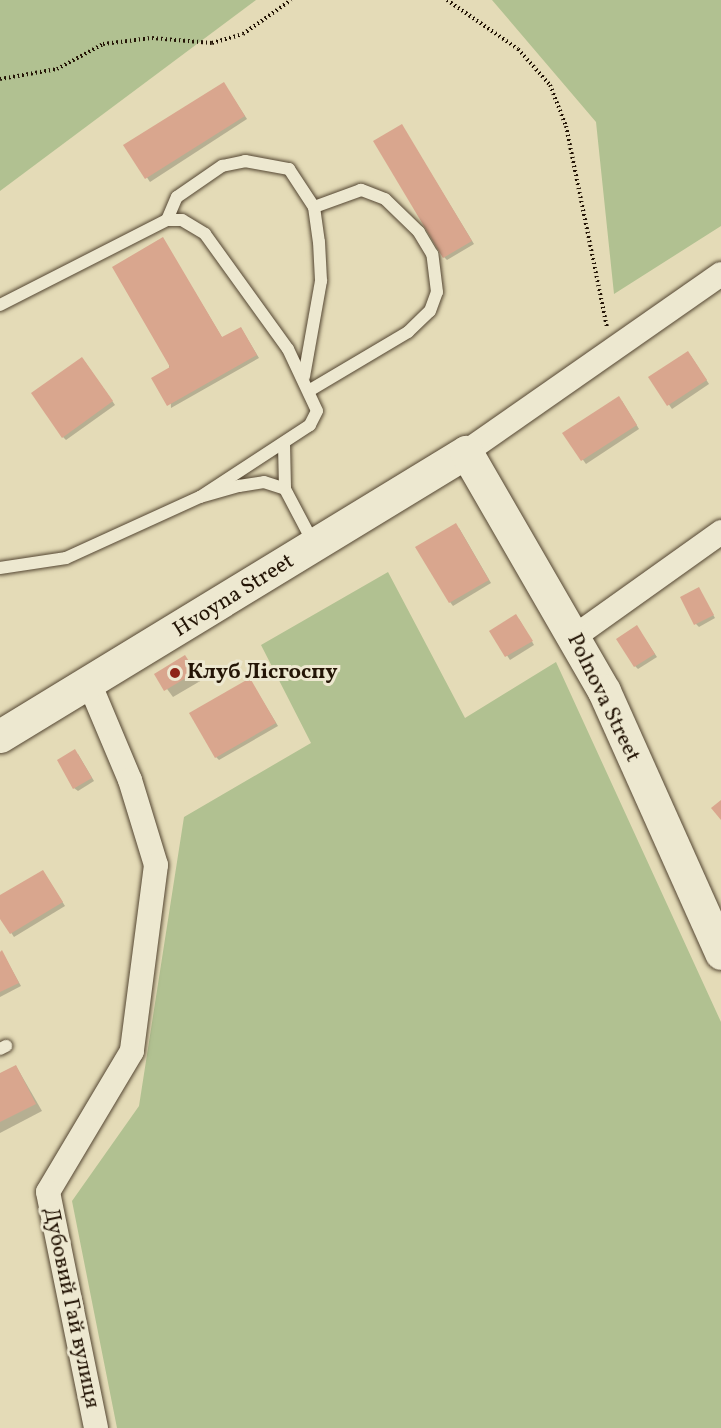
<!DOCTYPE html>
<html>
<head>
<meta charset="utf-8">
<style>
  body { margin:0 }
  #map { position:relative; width:721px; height:1428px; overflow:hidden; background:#e4dbb7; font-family:Vollkorn,serif }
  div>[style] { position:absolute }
  .green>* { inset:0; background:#b1c191 }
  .shadow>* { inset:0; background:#0003 }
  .building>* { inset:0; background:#d9a68e }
  .path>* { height:4px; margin-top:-2px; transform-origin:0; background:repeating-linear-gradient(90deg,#241506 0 1.5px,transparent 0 4.5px) }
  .roads { filter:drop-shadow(0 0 2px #544632) drop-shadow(0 0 2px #544632) }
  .lane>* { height:12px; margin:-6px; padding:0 6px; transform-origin:6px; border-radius:6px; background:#ede8d0 }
  .street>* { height:24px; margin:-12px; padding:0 12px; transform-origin:12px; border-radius:12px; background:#ede8d0 }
  .secondary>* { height:33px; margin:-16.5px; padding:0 16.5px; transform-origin:16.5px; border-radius:16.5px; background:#ede8d0 }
  .dots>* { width:16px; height:16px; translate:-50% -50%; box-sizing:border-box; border:3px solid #ede8d0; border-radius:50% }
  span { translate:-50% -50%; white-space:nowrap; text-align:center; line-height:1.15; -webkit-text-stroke:6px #ede8d0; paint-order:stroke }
  .street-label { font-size:22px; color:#241506 }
  .poi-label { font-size:22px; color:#241506; font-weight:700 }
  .left { translate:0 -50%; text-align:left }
</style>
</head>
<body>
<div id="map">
  <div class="green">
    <i style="clip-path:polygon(0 0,256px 0,0 191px)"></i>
    <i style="clip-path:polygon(492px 0,721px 0,721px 226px,614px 294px,596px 122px)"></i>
    <i style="clip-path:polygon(388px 572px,465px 718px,556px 662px,721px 1022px,721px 1428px,117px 1428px,72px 1201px,139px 1106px,184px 817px,311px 743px,261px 645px)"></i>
  </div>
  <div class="shadow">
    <i style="clip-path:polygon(226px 87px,247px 119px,150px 182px,125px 145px)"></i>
    <i style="clip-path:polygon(402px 126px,474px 244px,447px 260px,444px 257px)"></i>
    <i style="clip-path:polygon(163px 239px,223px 339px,241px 328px,259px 358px,171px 408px)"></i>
    <i style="clip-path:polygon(691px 356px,709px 384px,672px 409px,650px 377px)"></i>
    <i style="clip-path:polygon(85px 362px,115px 405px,66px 440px,63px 437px)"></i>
    <i style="clip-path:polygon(622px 401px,639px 429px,586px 464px,564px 434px)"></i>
    <i style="clip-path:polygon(459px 528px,491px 583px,453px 606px,450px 602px)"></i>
    <i style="clip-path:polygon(699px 589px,715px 618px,699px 627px,696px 624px)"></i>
    <i style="clip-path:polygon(519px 619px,534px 645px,510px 660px,491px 631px)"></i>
    <i style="clip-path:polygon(637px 627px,657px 657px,638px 669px,635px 666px)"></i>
    <i style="clip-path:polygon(185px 657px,202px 680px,173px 697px,156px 674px)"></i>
    <i style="clip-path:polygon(250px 680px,278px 726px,219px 760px,216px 757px)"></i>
    <i style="clip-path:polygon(78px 754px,94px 781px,78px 791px,74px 788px)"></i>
    <i style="clip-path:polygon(43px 871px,65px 906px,14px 937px,0 916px,0 897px)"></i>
    <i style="clip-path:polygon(2px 952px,21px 986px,0 997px,0 953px)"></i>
    <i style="clip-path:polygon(16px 1066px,42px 1111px,0 1133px,0 1074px)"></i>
  </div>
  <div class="building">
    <i style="clip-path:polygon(224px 82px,245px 116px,145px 179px,123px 145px)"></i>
    <i style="clip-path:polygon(402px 124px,472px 241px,443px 258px,373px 141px)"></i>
    <i style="clip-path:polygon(163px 237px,222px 337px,241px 327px,257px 355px,167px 406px,151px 378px,170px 367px,112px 267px)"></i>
    <i style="clip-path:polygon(688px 351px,707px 380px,667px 406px,648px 377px)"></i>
    <i style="clip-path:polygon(82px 357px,113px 401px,62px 438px,31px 393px)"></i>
    <i style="clip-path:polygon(619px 396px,637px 425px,581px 461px,562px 433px)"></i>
    <i style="clip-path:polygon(456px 523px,489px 580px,449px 603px,415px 547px)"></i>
    <i style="clip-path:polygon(699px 587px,714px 615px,694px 625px,680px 597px)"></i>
    <i style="clip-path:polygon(516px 614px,533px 641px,505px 657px,489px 631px)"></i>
    <i style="clip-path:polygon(637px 625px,655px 654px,634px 667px,616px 639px)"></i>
    <i style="clip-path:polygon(185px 655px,196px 672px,164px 691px,154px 674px)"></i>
    <i style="clip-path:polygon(250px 678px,276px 723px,215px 758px,189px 713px)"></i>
    <i style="clip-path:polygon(75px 749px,92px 778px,73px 789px,57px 760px)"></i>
    <i style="clip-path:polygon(721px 800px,721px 820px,711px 808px)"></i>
    <i style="clip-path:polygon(43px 870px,63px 902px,10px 934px,0 919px,0 895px)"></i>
    <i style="clip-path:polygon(2px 950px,19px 983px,0 992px,0 952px)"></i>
    <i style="clip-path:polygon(16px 1065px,36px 1104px,0 1122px,0 1073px)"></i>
  </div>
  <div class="path">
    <i style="left:447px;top:0;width:86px;rotate:34.6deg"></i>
    <i style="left:518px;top:49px;width:48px;rotate:48.4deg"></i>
    <i style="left:550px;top:85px;width:44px;rotate:68.7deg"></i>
    <i style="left:566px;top:126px;width:205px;rotate:78.5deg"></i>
    <i style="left:0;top:79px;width:58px;rotate:-10deg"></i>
    <i style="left:57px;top:69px;width:52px;rotate:-28.5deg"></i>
    <i style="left:103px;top:44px;width:49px;rotate:-7deg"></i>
    <i style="left:152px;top:38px;width:60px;rotate:4.8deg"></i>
    <i style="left:212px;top:43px;width:32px;rotate:-16deg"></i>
    <i style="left:243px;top:34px;width:59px;rotate:-35.3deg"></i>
  </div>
  <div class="roads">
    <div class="lane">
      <i style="left:167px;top:220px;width:25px;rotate:-67deg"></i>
      <i style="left:177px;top:197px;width:55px;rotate:-34.6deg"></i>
      <i style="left:222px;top:166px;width:24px;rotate:-12deg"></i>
      <i style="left:245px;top:161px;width:45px;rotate:10.3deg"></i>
      <i style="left:289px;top:169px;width:45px;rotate:56.7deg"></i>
      <i style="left:314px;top:207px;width:35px;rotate:82deg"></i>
      <i style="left:319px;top:242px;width:39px;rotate:87deg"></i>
      <i style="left:321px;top:281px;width:97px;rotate:100.1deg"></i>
      <i style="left:0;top:305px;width:187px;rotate:-27deg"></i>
      <i style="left:167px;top:220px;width:15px"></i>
      <i style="left:182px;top:220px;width:27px;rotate:31deg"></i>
      <i style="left:205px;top:234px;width:142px;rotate:54.2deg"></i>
      <i style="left:288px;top:349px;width:68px;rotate:64.9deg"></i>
      <i style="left:317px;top:411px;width:16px;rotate:117deg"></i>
      <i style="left:310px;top:425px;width:131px;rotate:146.8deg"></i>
      <i style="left:312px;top:389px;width:112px;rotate:-30.7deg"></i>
      <i style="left:408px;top:332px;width:30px;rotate:-44deg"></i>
      <i style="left:430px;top:311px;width:20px;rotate:-70deg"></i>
      <i style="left:437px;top:292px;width:38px;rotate:-97deg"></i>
      <i style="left:432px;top:254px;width:26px;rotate:-121deg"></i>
      <i style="left:419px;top:232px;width:47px;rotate:-135.9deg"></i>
      <i style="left:385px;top:199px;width:26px;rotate:-159deg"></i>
      <i style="left:361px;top:190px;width:50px;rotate:160.1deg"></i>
      <i style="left:284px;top:444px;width:45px;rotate:88.7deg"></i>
      <i style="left:285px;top:489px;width:62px;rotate:62.2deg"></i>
      <i style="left:0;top:568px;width:67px;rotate:-8.6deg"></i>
      <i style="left:66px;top:558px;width:147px;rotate:-24.5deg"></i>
      <i style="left:200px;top:497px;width:41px;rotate:-15.8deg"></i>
      <i style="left:239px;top:486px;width:25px;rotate:-9deg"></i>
      <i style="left:264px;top:482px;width:22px;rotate:18deg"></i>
      <i style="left:0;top:1049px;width:7px;rotate:-27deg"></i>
    </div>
    <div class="street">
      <i style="left:466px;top:452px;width:311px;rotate:-34.9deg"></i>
      <i style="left:574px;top:637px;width:181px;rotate:-35.5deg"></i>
      <i style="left:90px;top:685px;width:103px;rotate:67.2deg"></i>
      <i style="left:130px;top:780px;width:89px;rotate:73deg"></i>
      <i style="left:156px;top:865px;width:188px;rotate:97.4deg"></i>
      <i style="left:132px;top:1051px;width:164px;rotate:120.8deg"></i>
      <i style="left:48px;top:1192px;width:241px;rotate:78.5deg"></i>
    </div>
    <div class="secondary">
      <i style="left:0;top:736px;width:546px;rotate:-31.36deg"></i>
      <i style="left:466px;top:452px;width:276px;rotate:60deg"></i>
      <i style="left:604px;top:691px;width:287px;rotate:65.9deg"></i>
    </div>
  </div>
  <div class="dots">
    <i style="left:175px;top:673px;background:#8f2418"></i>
  </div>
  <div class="street-label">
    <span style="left:234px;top:596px;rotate:-32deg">Hvoyna Street</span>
    <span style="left:603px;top:698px;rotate:64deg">Polnova Street</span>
    <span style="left:71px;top:1308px;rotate:78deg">Дубовий Гай вулиця</span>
  </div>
  <div class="poi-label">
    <span class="left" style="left:187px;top:673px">Клуб Лісгоспу</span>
  </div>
</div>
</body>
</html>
